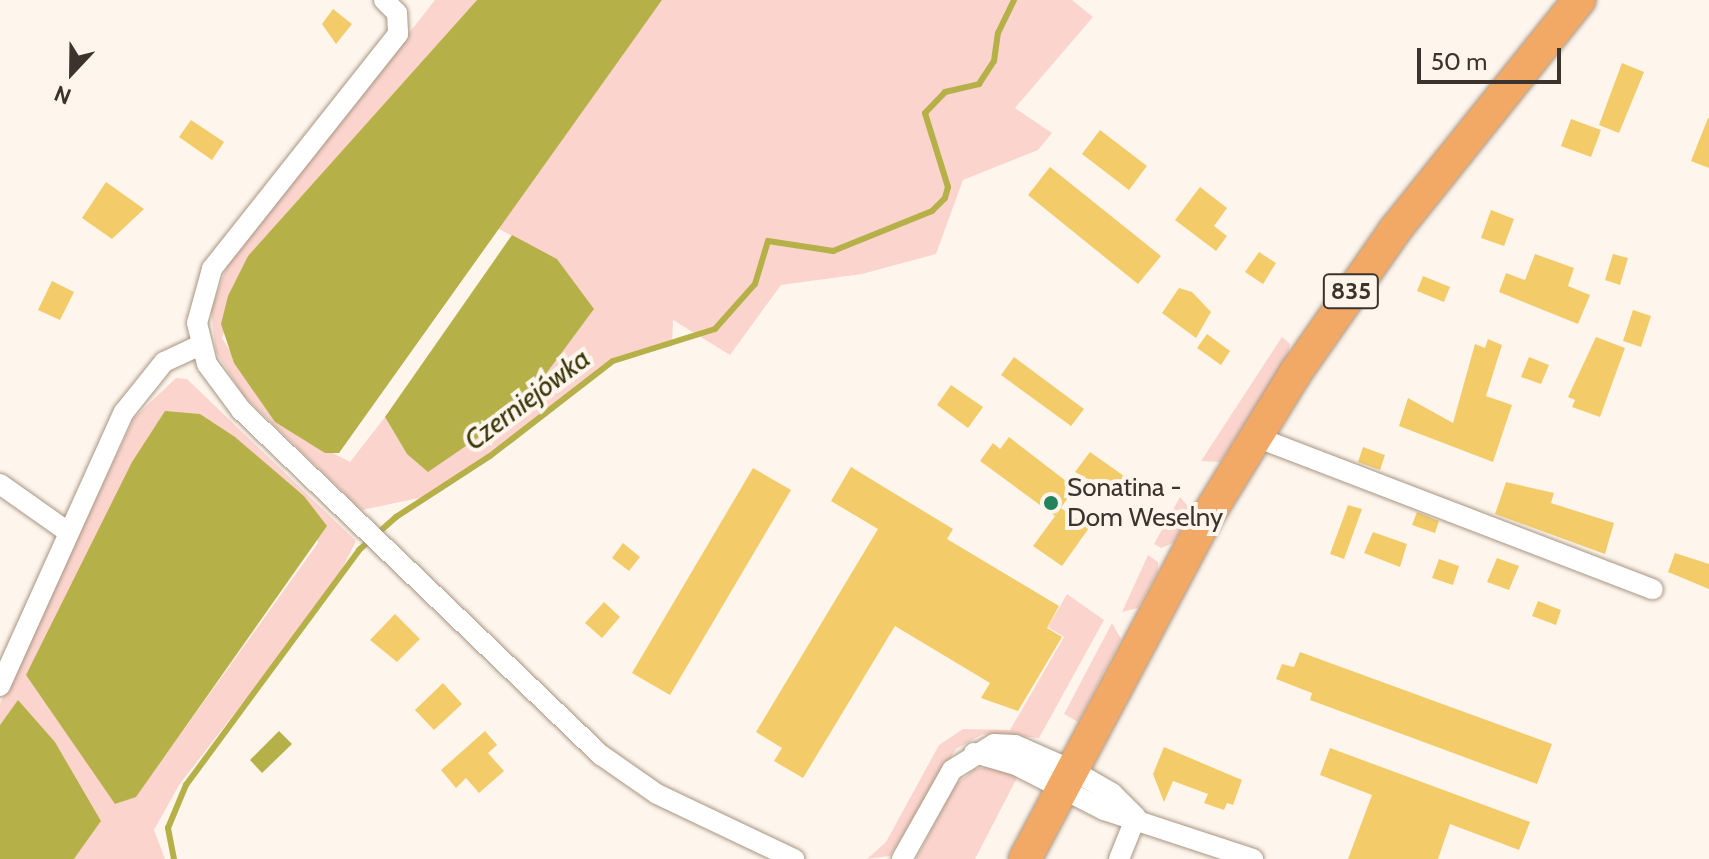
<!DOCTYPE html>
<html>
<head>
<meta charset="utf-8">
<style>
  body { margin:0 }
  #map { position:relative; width:1709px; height:859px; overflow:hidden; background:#fef6ed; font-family:Cabin,sans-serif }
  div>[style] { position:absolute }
  .green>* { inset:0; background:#fbd5cd }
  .water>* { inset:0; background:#b6b048 }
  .stream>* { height:6px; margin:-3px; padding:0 3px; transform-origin:3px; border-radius:3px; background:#b6b048 }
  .building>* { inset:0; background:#f3cb69 }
  .roads { filter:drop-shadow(0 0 2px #a89582) drop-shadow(0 0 2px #a89582) }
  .minor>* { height:20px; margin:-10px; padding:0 10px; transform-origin:10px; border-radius:10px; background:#fff }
  .primary>* { height:32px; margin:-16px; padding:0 16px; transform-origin:16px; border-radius:16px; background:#f3a966 }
  .dots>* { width:22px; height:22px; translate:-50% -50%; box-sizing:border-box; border:4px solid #fef6ed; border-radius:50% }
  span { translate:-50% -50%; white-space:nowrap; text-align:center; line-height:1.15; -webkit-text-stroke:8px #fef6ed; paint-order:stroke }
  .shield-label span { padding:2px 6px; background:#fef6ed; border:2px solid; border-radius:6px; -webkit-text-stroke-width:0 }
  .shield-label { font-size:24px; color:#3c342c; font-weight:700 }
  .poi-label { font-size:26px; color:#3c342c }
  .left { translate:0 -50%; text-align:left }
  .water-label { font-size:28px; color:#383508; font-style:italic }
  .north { position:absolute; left:32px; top:32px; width:80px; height:80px; -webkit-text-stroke:6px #fef6ed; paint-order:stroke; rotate:202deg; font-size:22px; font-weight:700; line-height:32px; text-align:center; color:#3c342c }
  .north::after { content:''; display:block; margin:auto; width:28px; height:36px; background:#3c342c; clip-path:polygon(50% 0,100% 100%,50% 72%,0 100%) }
  .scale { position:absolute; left:1417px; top:48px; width:144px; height:36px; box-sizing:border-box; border:4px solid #3c342c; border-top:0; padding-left:10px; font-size:24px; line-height:28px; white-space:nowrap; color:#3c342c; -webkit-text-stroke:6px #fef6ed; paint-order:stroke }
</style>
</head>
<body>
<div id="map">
  <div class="green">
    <i style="clip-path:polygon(435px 0,477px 0,248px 256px,222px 338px,275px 422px,350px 462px,385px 417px,407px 454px,520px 409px,593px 310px,557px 259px,497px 228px,662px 0,1072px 0,1093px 17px,1015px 108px,1052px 133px,1038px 150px,963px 180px,936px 254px,862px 274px,781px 285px,730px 355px,673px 320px,672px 346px,613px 361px,433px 495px,362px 510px,243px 395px,216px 352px,211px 310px,228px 263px)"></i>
    <i style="clip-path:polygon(1282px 337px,1290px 344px,1288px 356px,1220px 462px,1201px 461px)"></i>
    <i style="clip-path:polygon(evenodd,176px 378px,187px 379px,356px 541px,334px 585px,179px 785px,154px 830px,165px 859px,74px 859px,101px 821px,55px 742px,18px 701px,0 725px,0 703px,134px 418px,176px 378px,200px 414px,304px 496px,318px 543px,136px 796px,115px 804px,200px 414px)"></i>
    <i style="clip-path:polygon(1180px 497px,1192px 511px,1173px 543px,1161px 548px,1154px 544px)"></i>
    <i style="clip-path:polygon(1148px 555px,1158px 562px,1158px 571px,1138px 608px,1122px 612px)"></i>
    <i style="clip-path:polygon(1067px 594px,1104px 620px,1039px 738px,983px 734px,956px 749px,890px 856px,867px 859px,886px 842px,939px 745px,963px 729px,1010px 730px,1064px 637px,1048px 627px)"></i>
    <i style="clip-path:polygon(1112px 623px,1121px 639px,1078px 722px,1064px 714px)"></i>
    <i style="clip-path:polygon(992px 766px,1019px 774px,975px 859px,916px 859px,955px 785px,975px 769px)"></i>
  </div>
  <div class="water">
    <i style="clip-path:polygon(477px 0,662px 0,339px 453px,325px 453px,275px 422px,234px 363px,221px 324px,228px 296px,248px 256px)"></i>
    <i style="clip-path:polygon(512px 235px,557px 259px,594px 309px,520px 409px,428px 472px,407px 454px,385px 417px)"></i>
    <i style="clip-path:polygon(165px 411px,200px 414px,235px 437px,304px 496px,327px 526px,136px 797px,115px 804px,26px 675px,132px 462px)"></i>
    <i style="clip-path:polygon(18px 700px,55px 742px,101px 821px,74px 859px,0 859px,0 725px)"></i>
    <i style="clip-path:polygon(279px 731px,292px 744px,262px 773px,250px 760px)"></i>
  </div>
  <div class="stream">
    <i style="left:174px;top:859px;width:32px;rotate:-101deg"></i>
    <i style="left:168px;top:828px;width:47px;rotate:-67.3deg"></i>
    <i style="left:186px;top:785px;width:292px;rotate:-53.6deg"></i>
    <i style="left:359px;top:550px;width:50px;rotate:-41.7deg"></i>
    <i style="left:396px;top:517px;width:112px;rotate:-33deg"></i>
    <i style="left:490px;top:456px;width:155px;rotate:-37.7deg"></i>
    <i style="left:613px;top:361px;width:107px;rotate:-17.4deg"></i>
    <i style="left:715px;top:329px;width:60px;rotate:-48.4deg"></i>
    <i style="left:755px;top:284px;width:45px;rotate:-73.2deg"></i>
    <i style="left:768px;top:241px;width:66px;rotate:8.7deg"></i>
    <i style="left:833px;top:251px;width:107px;rotate:-22deg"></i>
    <i style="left:932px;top:211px;width:18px;rotate:-45deg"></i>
    <i style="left:945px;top:198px;width:11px;rotate:-75deg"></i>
    <i style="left:948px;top:187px;width:77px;rotate:-107.3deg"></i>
    <i style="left:925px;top:113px;width:29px;rotate:-46deg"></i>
    <i style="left:945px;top:92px;width:35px;rotate:-13deg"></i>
    <i style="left:979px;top:84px;width:27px;rotate:-57deg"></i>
    <i style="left:994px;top:61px;width:28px;rotate:-82deg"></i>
    <i style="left:998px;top:33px;width:37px;rotate:-64deg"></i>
  </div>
  <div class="building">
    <i style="clip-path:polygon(333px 9px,352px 24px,336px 44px,322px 24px)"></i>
    <i style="clip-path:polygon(1622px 63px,1644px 72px,1619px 133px,1599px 125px)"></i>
    <i style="clip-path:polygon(1708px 118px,1709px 118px,1709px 168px,1691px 161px)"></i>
    <i style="clip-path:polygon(1571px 119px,1601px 130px,1591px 157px,1561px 146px)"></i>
    <i style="clip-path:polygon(191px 120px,224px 142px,212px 160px,179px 137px)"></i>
    <i style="clip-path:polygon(1100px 130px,1147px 166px,1129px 190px,1082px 154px)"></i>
    <i style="clip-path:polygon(1050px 167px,1161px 256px,1138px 284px,1028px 195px)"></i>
    <i style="clip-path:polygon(106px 182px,144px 209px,112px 239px,82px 218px)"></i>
    <i style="clip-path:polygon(1200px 187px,1227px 208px,1214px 226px,1227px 236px,1216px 251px,1175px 220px)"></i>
    <i style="clip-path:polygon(1491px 210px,1514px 219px,1504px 246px,1481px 238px)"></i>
    <i style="clip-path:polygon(1259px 252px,1276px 263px,1263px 284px,1245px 272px)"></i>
    <i style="clip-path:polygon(1535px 254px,1574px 268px,1568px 286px,1590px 295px,1578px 324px,1499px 292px,1506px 273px,1525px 280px)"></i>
    <i style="clip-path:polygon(1613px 254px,1628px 258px,1620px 285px,1605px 280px)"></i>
    <i style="clip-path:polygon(1423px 276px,1450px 287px,1444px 302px,1417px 291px)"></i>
    <i style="clip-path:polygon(52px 281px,74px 292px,60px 320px,38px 310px)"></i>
    <i style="clip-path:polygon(1179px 288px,1192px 292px,1211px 312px,1196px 338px,1162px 313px)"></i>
    <i style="clip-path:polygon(1633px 310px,1651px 316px,1641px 347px,1623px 341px)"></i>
    <i style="clip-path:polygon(1207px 334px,1230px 351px,1221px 365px,1197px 348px)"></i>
    <i style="clip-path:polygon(1596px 337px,1625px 348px,1600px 417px,1572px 407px,1575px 400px,1568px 397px)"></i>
    <i style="clip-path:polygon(1488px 339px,1502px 345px,1486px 396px,1512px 405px,1493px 462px,1399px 426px,1408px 398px,1453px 423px,1475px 344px,1485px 348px)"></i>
    <i style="clip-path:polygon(1014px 357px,1084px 409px,1071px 426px,1001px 375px)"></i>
    <i style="clip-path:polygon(1529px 357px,1549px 365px,1541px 384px,1521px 377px)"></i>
    <i style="clip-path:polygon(951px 385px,983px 407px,968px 428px,937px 405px)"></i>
    <i style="clip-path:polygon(1009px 437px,1075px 488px,1055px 516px,980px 461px,993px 443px,1000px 449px)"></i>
    <i style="clip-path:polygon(1363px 447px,1385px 455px,1380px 470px,1358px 462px)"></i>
    <i style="clip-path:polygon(1090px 452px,1124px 476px,1113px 493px,1075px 472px)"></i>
    <i style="clip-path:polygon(851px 467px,953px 529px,947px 539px,1059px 606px,1047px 628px,1062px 637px,1018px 711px,981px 698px,990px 683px,895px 626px,803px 778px,774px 761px,782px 748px,756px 732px,878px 529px,831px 501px)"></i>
    <i style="clip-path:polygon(753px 468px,791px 490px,670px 695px,632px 673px)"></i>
    <i style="clip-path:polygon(1506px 482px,1554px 493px,1551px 503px,1614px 523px,1605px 554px,1495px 514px)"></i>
    <i style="clip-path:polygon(1348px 505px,1362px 509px,1344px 559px,1330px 554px)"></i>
    <i style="clip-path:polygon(1061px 508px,1089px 528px,1062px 566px,1033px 546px)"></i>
    <i style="clip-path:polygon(1417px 512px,1439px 521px,1435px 533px,1412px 525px)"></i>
    <i style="clip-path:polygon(1373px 532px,1407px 544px,1400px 567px,1364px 553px)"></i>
    <i style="clip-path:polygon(623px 543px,640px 557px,629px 571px,612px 558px)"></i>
    <i style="clip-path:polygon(1675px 553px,1709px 564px,1709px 589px,1668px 572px)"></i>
    <i style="clip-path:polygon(1497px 558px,1519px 566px,1509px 590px,1487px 582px)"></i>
    <i style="clip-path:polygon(1439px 559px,1459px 566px,1453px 585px,1432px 578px)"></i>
    <i style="clip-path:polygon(1538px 601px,1561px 610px,1556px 625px,1532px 616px)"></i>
    <i style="clip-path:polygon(604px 602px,620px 617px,602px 638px,585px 623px)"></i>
    <i style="clip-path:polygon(395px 614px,420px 639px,397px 662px,370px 640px)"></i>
    <i style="clip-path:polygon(1300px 652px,1552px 744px,1537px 784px,1310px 700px,1312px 693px,1276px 679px,1282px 664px,1294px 667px)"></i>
    <i style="clip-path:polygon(443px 683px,462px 704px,434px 730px,415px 710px)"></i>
    <i style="clip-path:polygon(485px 731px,497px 745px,488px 753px,504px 771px,479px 793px,466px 778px,456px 788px,441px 770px)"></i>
    <i style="clip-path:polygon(1164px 747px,1242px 780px,1233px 805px,1227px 803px,1224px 810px,1204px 803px,1208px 794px,1173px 781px,1164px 802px,1153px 774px)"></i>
    <i style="clip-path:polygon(1330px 748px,1530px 822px,1519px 850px,1450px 824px,1438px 859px,1348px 859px,1372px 795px,1320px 775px)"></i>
  </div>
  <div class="roads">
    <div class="minor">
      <i style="left:384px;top:0;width:18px;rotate:45deg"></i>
      <i style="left:397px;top:13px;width:21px;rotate:87deg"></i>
      <i style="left:398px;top:34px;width:300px;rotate:128.4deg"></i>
      <i style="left:212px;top:269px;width:56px;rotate:105.5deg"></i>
      <i style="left:197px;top:323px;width:42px;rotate:76.3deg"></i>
      <i style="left:207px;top:364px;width:57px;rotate:53.5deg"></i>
      <i style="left:241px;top:410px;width:499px;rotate:43.8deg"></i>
      <i style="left:601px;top:755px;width:68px;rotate:34.9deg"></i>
      <i style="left:657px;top:794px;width:152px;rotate:25.4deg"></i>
      <i style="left:1256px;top:437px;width:425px;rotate:21deg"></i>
      <i style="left:0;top:484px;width:83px;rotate:35.2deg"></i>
      <i style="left:0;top:686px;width:301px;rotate:-65.7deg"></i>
      <i style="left:124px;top:412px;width:64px;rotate:-51.3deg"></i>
      <i style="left:164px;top:362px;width:40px;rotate:-25deg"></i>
      <i style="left:974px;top:753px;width:44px;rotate:15.9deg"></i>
      <i style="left:1016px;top:765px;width:99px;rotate:27.1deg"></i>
      <i style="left:1104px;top:810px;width:157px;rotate:18.2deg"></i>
      <i style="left:902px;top:859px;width:102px;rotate:-60.7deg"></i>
      <i style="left:952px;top:770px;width:49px;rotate:-31.8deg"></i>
      <i style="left:994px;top:744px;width:21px;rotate:3deg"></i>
      <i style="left:1015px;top:745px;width:62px;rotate:23.7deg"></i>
      <i style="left:1072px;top:770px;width:46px;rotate:29.9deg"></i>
      <i style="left:1112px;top:793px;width:34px;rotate:45deg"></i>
      <i style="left:1119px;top:859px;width:45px;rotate:-68deg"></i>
    </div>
    <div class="primary">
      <i style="left:1025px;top:859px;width:384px;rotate:-62deg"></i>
      <i style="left:1205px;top:520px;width:174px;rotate:-58.4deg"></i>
      <i style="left:1296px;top:372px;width:173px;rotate:-55.1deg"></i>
      <i style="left:1395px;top:230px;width:295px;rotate:-51.3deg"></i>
    </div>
  </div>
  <div class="dots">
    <i style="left:1051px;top:503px;background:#23835c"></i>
  </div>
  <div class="shield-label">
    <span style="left:1351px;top:291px">835</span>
  </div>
  <div class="poi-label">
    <span class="left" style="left:1067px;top:503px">Sonatina -<br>Dom Weselny</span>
  </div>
  <div class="water-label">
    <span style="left:527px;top:399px;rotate:-37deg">Czerniejówka</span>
  </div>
  <div class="north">N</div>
  <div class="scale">50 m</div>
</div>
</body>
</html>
